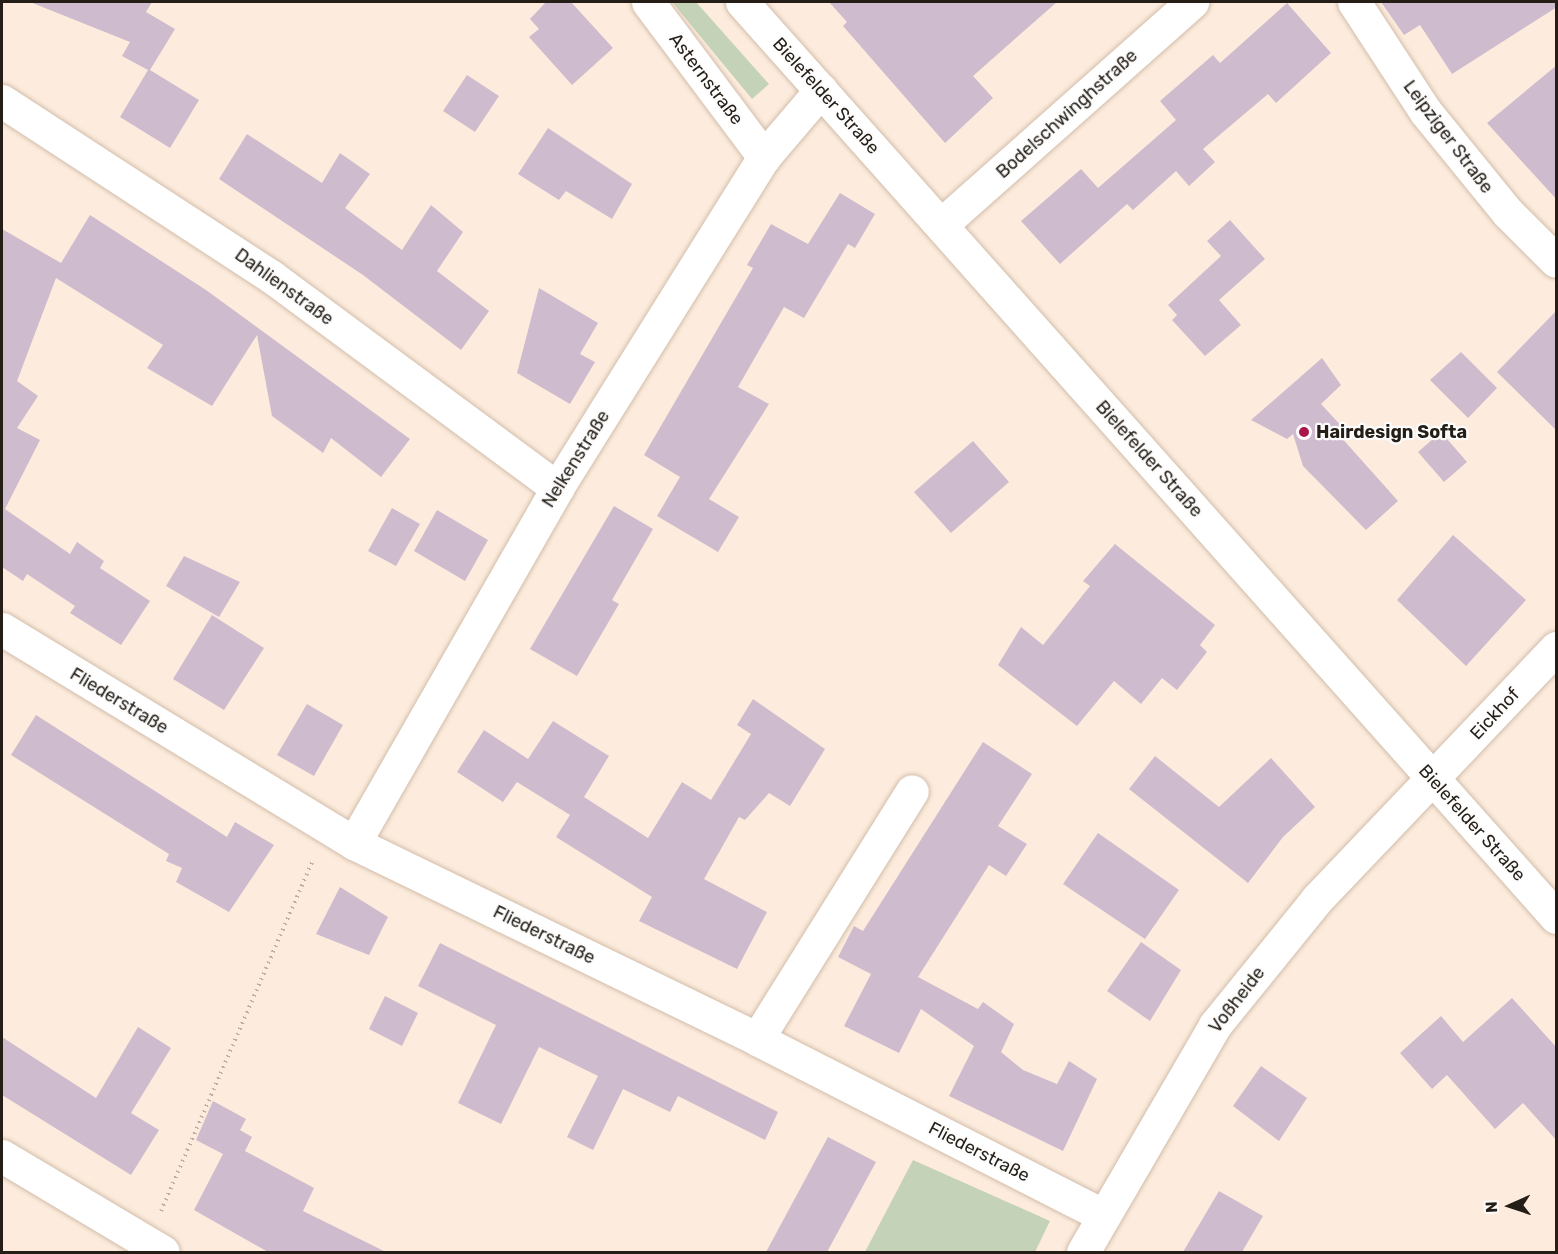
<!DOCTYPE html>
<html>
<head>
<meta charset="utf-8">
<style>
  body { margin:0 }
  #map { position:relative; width:1558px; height:1254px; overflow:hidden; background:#fdecdd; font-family:Rubik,sans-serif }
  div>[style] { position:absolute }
  .green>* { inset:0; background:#c4d3b7 }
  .building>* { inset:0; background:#cfbbce }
  .path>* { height:4px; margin-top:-2px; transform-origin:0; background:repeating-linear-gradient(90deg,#bcaea2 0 1.5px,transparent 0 6px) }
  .roads { filter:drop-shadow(0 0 2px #d2bdab) drop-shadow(0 0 2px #d2bdab) }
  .minor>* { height:33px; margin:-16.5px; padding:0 16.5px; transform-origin:16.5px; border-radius:16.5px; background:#fff }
  .major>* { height:33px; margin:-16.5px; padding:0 16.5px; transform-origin:16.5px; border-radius:16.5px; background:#fff }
  .dots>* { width:16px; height:16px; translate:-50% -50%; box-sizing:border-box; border:3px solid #fcfcfc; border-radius:50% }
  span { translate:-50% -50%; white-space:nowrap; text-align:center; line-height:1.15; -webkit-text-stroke:4.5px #fcfcfc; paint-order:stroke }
  .street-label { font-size:18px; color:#251e17 }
  .poi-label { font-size:18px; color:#251e17; font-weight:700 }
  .left { translate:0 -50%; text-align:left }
  .frame { position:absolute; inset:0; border:3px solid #251e17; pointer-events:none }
  .north { position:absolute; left:1480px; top:1176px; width:60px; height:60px; -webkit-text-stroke:4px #fcfcfc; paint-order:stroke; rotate:267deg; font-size:16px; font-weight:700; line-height:24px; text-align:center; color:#251e17 }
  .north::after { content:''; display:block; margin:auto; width:21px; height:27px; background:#251e17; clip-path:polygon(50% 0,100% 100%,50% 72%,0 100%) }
</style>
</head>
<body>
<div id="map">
  <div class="green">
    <i style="clip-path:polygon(672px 2px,696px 2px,769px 84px,752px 99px)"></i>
    <i style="clip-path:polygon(913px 1160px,1050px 1221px,1035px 1252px,865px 1252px)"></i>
  </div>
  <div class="building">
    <i style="clip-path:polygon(30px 2px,152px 2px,146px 12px,175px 29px,150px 70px,199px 100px,170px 148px,120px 117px,148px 70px,122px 56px,130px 42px)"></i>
    <i style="clip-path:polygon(546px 2px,571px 2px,613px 48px,572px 85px,529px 37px,539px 29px,530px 19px)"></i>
    <i style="clip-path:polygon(829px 2px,1057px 2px,973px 76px,993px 98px,945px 143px,843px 26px,847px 22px)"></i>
    <i style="clip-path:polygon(1381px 2px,1557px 2px,1557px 7px,1452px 74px,1420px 25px,1404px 35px)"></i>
    <i style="clip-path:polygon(1287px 3px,1331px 53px,1276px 103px,1268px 94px,1203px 149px,1215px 162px,1189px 186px,1176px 171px,1133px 210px,1127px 204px,1060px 264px,1021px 221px,1081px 169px,1098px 188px,1176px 120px,1160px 101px,1213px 55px,1220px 63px)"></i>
    <i style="clip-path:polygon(1557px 65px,1557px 200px,1487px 123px)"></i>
    <i style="clip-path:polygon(467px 75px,499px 96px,475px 132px,443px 111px)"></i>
    <i style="clip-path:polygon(548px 128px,632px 184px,612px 219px,566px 191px,559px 200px,518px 174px)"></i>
    <i style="clip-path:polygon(247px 134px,322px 183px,340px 153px,370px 174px,345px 208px,402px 250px,431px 205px,463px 232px,437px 271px,489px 311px,461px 350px,363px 275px,219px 179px)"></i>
    <i style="clip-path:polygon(840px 193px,875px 214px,855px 248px,848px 244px,804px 318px,784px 307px,738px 387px,769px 404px,709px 499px,739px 517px,718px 552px,657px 516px,680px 477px,644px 455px,753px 268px,747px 265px,771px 224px,808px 244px)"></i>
    <i style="clip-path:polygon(90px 215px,206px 290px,410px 439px,381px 477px,331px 438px,323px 453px,272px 416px,257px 335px,212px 406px,147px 368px,163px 345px,56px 278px,17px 381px,38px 396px,17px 428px,40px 440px,5px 509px,70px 554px,77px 542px,104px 561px,100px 568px,150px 601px,121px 645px,70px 613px,75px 606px,27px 574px,23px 581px,2px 567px,2px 229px,61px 263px)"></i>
    <i style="clip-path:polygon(1230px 220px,1265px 259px,1219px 300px,1241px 325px,1205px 356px,1172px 320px,1177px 315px,1168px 305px,1221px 256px,1207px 241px)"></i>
    <i style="clip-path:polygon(539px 288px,598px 323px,580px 354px,595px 362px,570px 404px,517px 373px)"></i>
    <i style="clip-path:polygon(1557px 310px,1557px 431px,1497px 372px)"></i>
    <i style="clip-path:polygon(1461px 352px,1497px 388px,1468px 418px,1430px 380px)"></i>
    <i style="clip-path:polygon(1322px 358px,1341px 385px,1321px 404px,1346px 431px,1340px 436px,1398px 501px,1366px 530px,1303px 466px,1293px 434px,1287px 439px,1251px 420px)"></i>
    <i style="clip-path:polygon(1441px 432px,1467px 462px,1444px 482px,1418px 452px)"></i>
    <i style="clip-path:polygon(973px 441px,1009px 482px,951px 533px,914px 492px)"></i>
    <i style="clip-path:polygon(614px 506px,653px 529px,612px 600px,619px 604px,577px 676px,530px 649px)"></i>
    <i style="clip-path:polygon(392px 508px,420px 524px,396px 566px,368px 551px)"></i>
    <i style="clip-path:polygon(437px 510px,488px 540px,465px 581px,414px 551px)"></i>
    <i style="clip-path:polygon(1453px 535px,1526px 600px,1466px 666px,1397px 600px)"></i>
    <i style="clip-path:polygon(1115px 544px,1215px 625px,1200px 645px,1207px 652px,1177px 690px,1162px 678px,1141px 704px,1114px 681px,1077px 726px,998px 665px,1021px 627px,1043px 645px,1090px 586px,1083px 581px)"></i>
    <i style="clip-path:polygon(184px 556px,240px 582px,219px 617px,166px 586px)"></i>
    <i style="clip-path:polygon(212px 615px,264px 648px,224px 710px,173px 679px)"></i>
    <i style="clip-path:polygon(753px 699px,825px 749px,790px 806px,769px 793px,745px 820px,739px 817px,704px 879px,767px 912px,737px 969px,639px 921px,652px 897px,556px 837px,570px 815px,517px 782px,503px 802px,457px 772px,484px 730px,528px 759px,553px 721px,609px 756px,584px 797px,648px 838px,682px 782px,711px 800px,751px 734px,737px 725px)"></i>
    <i style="clip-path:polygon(307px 704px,343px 725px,314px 776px,277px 755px)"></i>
    <i style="clip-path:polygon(36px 715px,227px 837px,235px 822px,274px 845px,229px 912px,176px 882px,182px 868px,166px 861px,169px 854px,11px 755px)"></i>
    <i style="clip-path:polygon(983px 742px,1032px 774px,998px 826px,1027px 844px,1006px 876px,989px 865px,918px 977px,978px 1009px,983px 1002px,1014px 1024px,1001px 1052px,1023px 1070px,1057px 1084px,1069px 1061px,1097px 1079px,1063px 1151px,949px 1096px,974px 1046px,921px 1009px,899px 1053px,844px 1026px,871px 974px,838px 957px,854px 926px,863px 931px)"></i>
    <i style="clip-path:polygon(1155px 756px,1219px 807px,1271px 758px,1315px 807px,1283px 837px,1248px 883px,1129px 789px)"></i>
    <i style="clip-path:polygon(1098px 833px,1179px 890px,1145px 939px,1063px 884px)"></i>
    <i style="clip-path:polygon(340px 887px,388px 917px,369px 955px,316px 934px)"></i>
    <i style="clip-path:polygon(1141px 942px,1181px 970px,1150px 1021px,1107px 991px)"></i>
    <i style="clip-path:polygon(440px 943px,778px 1112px,765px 1140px,678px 1096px,670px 1112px,623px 1089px,593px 1150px,567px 1137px,598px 1076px,539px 1047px,501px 1124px,458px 1103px,496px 1025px,418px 986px)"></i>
    <i style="clip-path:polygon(385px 996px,418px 1013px,402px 1046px,369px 1029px)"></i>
    <i style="clip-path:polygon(1512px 998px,1557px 1048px,1557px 1141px,1523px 1103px,1495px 1129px,1447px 1075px,1432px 1089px,1400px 1053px,1441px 1016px,1463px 1042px)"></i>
    <i style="clip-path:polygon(138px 1027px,171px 1048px,131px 1113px,159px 1130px,131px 1175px,2px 1095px,2px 1037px,96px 1098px)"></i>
    <i style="clip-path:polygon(1261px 1066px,1307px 1098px,1279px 1141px,1233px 1106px)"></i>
    <i style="clip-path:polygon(213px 1101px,246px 1119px,240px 1130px,252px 1137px,245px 1151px,314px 1188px,303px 1211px,386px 1252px,268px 1252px,194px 1210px,223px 1154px,196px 1140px)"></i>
    <i style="clip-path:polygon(828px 1137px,876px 1162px,827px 1252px,766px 1252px)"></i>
    <i style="clip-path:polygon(1219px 1191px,1263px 1216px,1242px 1252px,1183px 1252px)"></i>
  </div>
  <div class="path">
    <i style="left:161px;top:1211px;width:383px;rotate:-66.6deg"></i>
  </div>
  <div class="roads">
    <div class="minor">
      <i style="left:648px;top:2px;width:194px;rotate:53.2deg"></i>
      <i style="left:1354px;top:2px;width:130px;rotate:56.9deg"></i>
      <i style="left:1425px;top:111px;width:130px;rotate:50.9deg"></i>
      <i style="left:1507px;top:212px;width:69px;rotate:45deg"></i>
      <i style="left:2px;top:101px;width:322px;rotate:33.1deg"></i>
      <i style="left:272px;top:277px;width:355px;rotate:36.5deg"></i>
      <i style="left:941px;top:225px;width:336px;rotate:-41.6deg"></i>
      <i style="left:2px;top:629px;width:412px;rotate:31.3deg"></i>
      <i style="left:354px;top:843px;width:448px;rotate:25.9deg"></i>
      <i style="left:757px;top:1039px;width:387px;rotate:27deg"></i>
      <i style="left:354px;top:843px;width:409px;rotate:-60.2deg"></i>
      <i style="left:557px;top:488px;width:390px;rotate:-58deg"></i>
      <i style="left:764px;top:157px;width:88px;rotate:-49.6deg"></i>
      <i style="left:757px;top:1039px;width:292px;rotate:-58deg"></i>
      <i style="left:2px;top:1156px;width:187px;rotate:30.8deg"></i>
      <i style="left:1083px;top:1252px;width:263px;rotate:-59.8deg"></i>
      <i style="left:1215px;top:1025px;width:162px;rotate:-51deg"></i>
      <i style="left:1317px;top:899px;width:347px;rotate:-46.4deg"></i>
    </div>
    <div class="major">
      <i style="left:742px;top:2px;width:1225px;rotate:48.34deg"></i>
    </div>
  </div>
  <div class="dots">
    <i style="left:1304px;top:432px;background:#aa164a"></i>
  </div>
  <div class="street-label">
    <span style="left:706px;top:79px;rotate:53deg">Asternstraße</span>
    <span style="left:826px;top:96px;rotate:48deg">Bielefelder Straße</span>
    <span style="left:1067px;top:114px;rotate:-42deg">Bodelschwinghstraße</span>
    <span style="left:1448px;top:137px;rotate:53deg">Leipziger Straße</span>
    <span style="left:284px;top:287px;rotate:36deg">Dahlienstraße</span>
    <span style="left:576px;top:459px;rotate:-58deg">Nelkenstraße</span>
    <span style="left:1149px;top:459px;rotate:48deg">Bielefelder Straße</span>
    <span style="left:119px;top:701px;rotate:31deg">Fliederstraße</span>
    <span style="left:1495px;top:714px;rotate:-47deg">Eickhof</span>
    <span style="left:1472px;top:823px;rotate:48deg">Bielefelder Straße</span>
    <span style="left:544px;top:935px;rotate:26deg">Fliederstraße</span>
    <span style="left:1237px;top:1000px;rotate:-52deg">Voßheide</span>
    <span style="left:979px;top:1152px;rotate:27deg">Fliederstraße</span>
  </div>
  <div class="poi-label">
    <span class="left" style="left:1316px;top:432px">Hairdesign Softa</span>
  </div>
  <div class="frame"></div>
  <div class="north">N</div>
</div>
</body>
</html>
